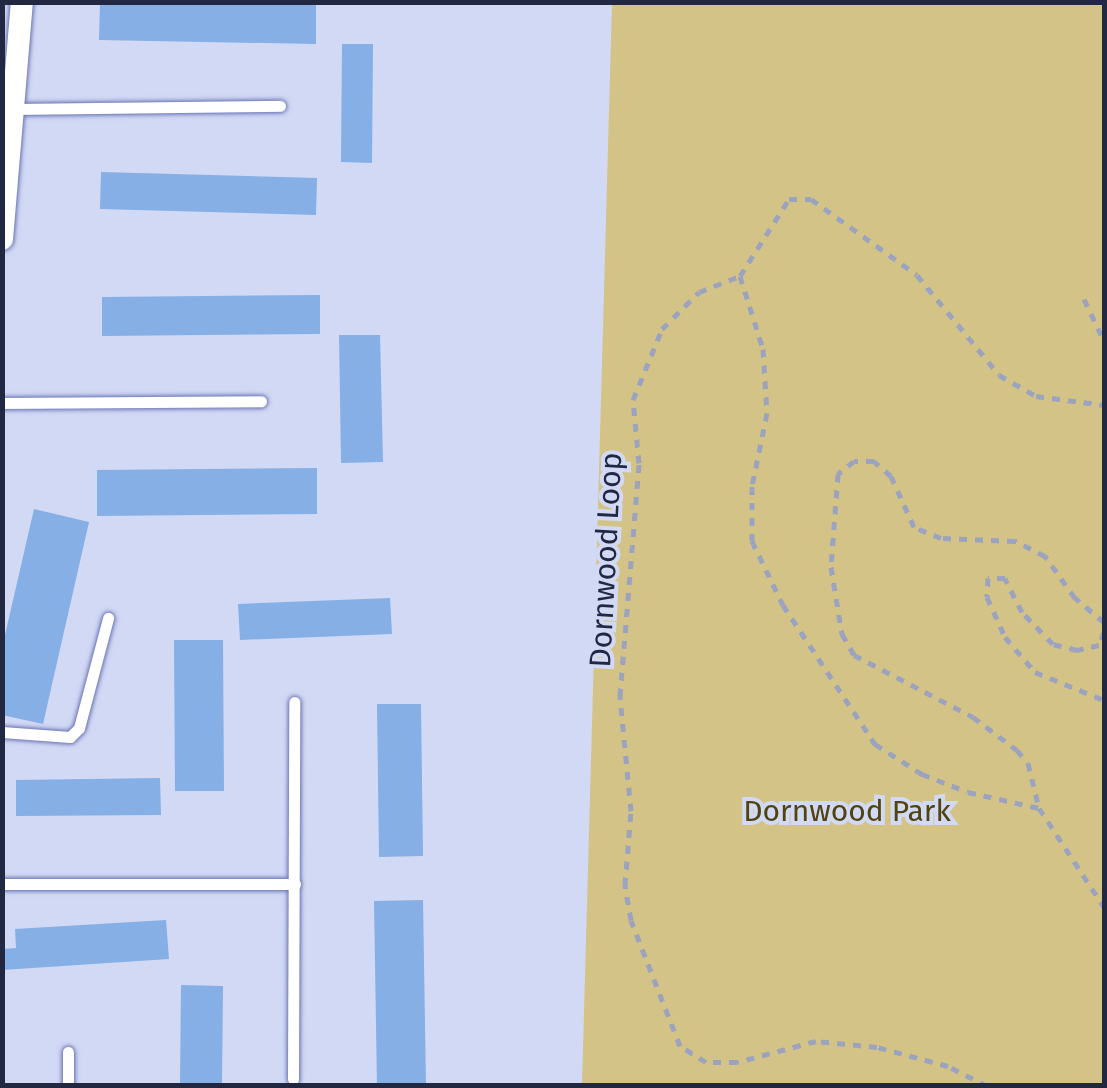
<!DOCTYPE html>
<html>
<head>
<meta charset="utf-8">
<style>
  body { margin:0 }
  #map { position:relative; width:1107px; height:1088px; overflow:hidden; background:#d2d9f5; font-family:"Fira Sans",sans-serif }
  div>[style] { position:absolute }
  .green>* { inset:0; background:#d3c386 }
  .building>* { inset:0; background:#85afe5 }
  .path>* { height:5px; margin-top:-2.5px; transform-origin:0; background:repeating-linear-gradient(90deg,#9ca3be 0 8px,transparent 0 16px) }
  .roads { filter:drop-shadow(0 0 2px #6975b4) drop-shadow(0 0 2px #6975b4) }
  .service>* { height:11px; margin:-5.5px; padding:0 5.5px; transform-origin:5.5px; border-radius:5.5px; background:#fff }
  .minor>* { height:22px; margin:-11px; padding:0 11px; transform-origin:11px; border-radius:11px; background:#fff }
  span { translate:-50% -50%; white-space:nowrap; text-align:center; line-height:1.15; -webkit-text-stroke:8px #d2d9f5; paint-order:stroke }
  .street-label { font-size:30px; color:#232842 }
  .park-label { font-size:30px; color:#50430b }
  .frame { position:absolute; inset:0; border:5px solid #232842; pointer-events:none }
</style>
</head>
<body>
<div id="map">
  <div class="green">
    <i style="clip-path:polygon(612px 3px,1104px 3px,1104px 1085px,582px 1085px)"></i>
  </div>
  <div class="building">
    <i style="clip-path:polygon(100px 2px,316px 2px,316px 44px,99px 40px)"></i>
    <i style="clip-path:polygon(342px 44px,373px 44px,372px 163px,341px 162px)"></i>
    <i style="clip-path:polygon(101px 172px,317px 178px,316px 215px,100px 209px)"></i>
    <i style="clip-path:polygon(320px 295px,320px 334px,102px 336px,102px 297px)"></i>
    <i style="clip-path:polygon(339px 335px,380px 335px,383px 462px,341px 463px)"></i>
    <i style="clip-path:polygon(317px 468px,317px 514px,97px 516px,97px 470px)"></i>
    <i style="clip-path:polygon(34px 509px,89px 522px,43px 724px,2px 715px,2px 648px)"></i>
    <i style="clip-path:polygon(390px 598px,392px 634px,240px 640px,238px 604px)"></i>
    <i style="clip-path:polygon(174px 640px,223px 640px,224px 791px,175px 791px)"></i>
    <i style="clip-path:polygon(377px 704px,421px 704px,423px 856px,379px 857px)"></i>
    <i style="clip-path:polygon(160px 778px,161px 815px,16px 816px,16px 780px)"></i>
    <i style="clip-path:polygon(423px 900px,426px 1086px,377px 1086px,374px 901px)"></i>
    <i style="clip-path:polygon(166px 920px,169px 959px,2px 970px,2px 949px,16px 948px,15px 929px)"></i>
    <i style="clip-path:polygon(181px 985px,223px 986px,222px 1086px,180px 1086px)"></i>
  </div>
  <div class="path">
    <i style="left:740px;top:276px;width:77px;rotate:72.5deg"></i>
    <i style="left:763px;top:349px;width:64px;rotate:86.4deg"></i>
    <i style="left:767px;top:413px;width:75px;rotate:101.6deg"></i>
    <i style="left:752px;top:486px;width:55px;rotate:90deg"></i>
    <i style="left:752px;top:541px;width:71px;rotate:64.2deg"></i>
    <i style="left:783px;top:605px;width:167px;rotate:56.5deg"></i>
    <i style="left:875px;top:744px;width:56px;rotate:32.6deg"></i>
    <i style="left:922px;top:774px;width:49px;rotate:21.4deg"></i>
    <i style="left:968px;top:792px;width:73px;rotate:12.7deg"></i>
    <i style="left:1084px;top:299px;width:47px;rotate:64.5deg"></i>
    <i style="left:1104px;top:622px;width:38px;rotate:-140deg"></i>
    <i style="left:1075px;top:598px;width:52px;rotate:-125.5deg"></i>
    <i style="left:1045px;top:556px;width:34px;rotate:-153deg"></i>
    <i style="left:1015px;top:541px;width:74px;rotate:-177.7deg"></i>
    <i style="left:941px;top:538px;width:29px;rotate:-158deg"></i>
    <i style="left:914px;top:527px;width:56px;rotate:-114.3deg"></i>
    <i style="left:891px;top:476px;width:23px;rotate:-139deg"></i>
    <i style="left:874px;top:461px;width:20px;rotate:180deg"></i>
    <i style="left:854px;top:461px;width:21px;rotate:141deg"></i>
    <i style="left:838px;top:474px;width:93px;rotate:94.3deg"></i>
    <i style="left:831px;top:567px;width:68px;rotate:80.7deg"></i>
    <i style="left:842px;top:634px;width:24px;rotate:60deg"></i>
    <i style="left:854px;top:655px;width:134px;rotate:27.5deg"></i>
    <i style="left:973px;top:717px;width:55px;rotate:36.9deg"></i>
    <i style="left:1017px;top:750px;width:17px;rotate:50deg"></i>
    <i style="left:1028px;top:763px;width:46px;rotate:76.3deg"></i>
    <i style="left:1039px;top:808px;width:118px;rotate:56.7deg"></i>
    <i style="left:1104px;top:632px;width:14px;rotate:111deg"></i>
    <i style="left:1099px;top:645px;width:23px;rotate:167deg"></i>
    <i style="left:1077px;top:650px;width:25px;rotate:-166deg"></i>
    <i style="left:1053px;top:644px;width:45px;rotate:-134.1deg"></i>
    <i style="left:1022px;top:612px;width:38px;rotate:-117deg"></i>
    <i style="left:1005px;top:578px;width:17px;rotate:180deg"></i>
    <i style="left:988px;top:578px;width:19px;rotate:93deg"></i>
    <i style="left:987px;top:597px;width:44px;rotate:65.8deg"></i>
    <i style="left:1005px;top:637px;width:46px;rotate:49.4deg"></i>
    <i style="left:1035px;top:672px;width:74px;rotate:22.1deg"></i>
    <i style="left:987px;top:1086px;width:44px;rotate:-152.9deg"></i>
    <i style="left:948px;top:1066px;width:73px;rotate:-165deg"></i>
    <i style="left:877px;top:1047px;width:61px;rotate:-174.4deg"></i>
    <i style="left:816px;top:1041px;width:82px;rotate:165.1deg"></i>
    <i style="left:737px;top:1062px;width:31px;rotate:180deg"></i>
    <i style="left:706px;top:1062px;width:31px;rotate:-148deg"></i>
    <i style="left:680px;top:1046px;width:135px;rotate:-111.3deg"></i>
    <i style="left:631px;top:920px;width:36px;rotate:-100deg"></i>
    <i style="left:625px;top:885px;width:74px;rotate:-85.4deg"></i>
    <i style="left:631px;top:811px;width:116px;rotate:-95.5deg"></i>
    <i style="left:620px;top:696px;width:234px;rotate:-85.3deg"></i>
    <i style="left:639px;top:463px;width:63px;rotate:-95.4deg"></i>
    <i style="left:633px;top:400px;width:77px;rotate:-67.8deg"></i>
    <i style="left:662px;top:329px;width:52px;rotate:-45deg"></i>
    <i style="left:699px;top:292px;width:44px;rotate:-21.3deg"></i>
    <i style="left:740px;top:276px;width:91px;rotate:-57.5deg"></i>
    <i style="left:789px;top:199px;width:22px"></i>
    <i style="left:811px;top:199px;width:130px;rotate:35.6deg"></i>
    <i style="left:917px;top:275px;width:129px;rotate:50.6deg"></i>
    <i style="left:999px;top:375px;width:43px;rotate:29.6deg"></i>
    <i style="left:1036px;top:396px;width:69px;rotate:7.5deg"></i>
  </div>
  <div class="roads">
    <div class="service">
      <i style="left:18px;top:109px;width:262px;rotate:-0.7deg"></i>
      <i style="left:2px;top:403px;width:259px;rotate:-0.4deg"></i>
      <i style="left:2px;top:732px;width:68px;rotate:4.2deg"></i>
      <i style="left:70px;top:737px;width:13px;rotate:-45deg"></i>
      <i style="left:79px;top:728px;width:114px;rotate:-75.2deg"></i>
      <i style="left:2px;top:884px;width:293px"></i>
      <i style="left:68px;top:1052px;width:34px;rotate:90deg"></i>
      <i style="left:293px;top:1079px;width:377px;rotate:-89.8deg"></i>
    </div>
    <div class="minor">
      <i style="left:2px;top:239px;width:238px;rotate:-85.2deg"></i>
    </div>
  </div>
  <div class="street-label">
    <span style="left:606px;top:560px;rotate:-87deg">Dornwood Loop</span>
  </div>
  <div class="park-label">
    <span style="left:847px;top:811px">Dornwood Park</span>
  </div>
  <div class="frame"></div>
</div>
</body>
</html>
